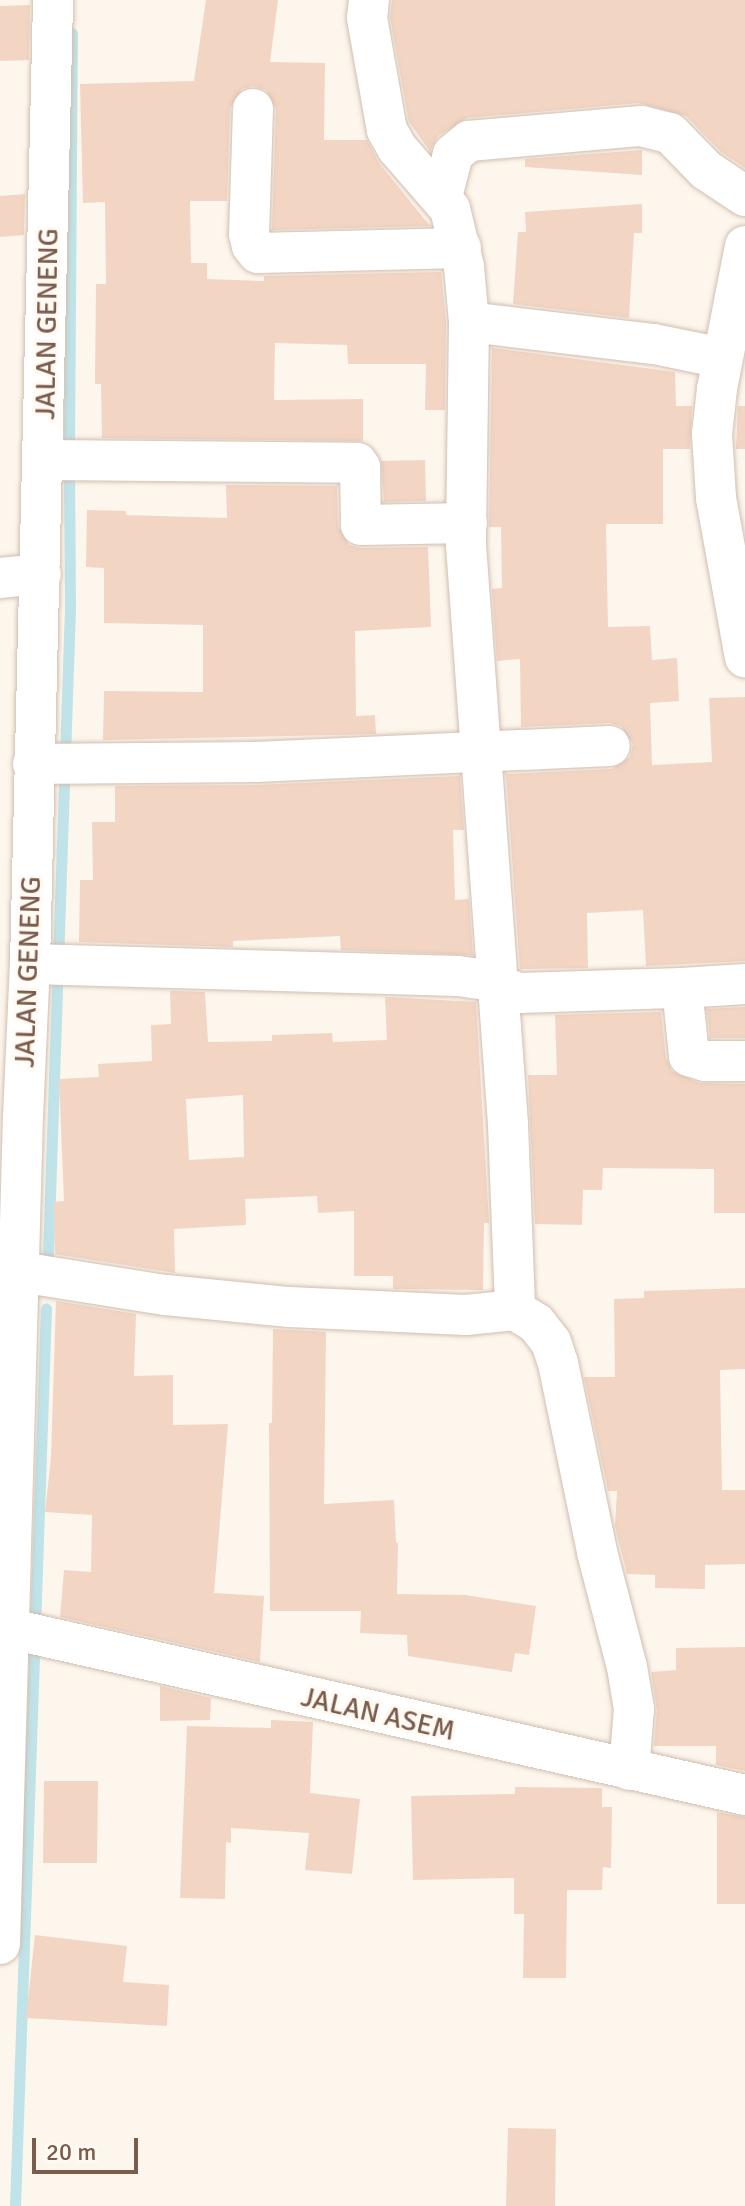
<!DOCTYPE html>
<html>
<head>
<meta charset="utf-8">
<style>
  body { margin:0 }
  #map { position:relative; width:745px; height:2206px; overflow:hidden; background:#fdf6ec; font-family:Signika,sans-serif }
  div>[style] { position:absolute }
  .stream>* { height:11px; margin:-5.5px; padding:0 5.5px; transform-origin:5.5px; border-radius:5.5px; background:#bfe3e8 }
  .building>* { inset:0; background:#f3d5c3 }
  .roads { filter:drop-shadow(0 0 2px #d1beb0) drop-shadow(0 0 2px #d1beb0) }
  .minor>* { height:40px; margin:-20px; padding:0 20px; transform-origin:20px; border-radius:20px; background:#fff }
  span { translate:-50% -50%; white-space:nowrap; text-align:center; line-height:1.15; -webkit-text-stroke:7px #fffaf3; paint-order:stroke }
  .street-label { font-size:28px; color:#7a5c4d }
  .scale { position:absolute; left:32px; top:2138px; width:106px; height:36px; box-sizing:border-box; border:4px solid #7a5c4d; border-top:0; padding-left:10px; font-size:24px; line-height:28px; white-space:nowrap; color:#7a5c4d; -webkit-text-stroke:6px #fffaf3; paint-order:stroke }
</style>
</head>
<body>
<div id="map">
  <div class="stream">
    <i style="left:69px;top:448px;width:415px;rotate:-89.6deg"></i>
    <i style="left:48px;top:1255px;width:647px;rotate:-88.05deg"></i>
    <i style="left:70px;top:608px;width:132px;rotate:-90.4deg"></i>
    <i style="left:15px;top:2206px;width:898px;rotate:-88.02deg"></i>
  </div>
  <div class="building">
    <i style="clip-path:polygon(206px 0,278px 0,270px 62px,325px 63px,324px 140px,367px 140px,379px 163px,430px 226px,272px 230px,276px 109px,266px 90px,253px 86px,242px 89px,230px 108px,227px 201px,190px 201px,191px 263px,207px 263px,207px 279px,264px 281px,264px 276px,441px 272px,446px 323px,445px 410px,425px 410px,426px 364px,348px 364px,347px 345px,275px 343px,274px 400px,363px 399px,363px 441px,102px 438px,101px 384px,95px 384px,96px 284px,106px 284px,105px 202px,83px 203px,80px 84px,194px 81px)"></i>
    <i style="clip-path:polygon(392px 0,745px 0,745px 168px,721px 152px,686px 116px,639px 103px,467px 118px,438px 136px,430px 151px,409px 122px,390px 17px)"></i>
    <i style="clip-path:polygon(30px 5px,29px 60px,0 61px,0 6px)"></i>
    <i style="clip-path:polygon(642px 150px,642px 175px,525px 167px,525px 159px)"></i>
    <i style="clip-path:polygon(25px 194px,24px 235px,0 237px,0 196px)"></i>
    <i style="clip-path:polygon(642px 204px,642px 233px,634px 233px,629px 318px,513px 304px,518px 232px,526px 232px,525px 212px)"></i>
    <i style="clip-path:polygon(492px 348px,675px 372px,676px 406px,692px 406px,690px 449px,663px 449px,663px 524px,606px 524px,608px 627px,650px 626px,652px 660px,677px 658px,679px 701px,650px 703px,652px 765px,712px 762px,709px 698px,745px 697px,745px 961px,646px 966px,643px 910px,587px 913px,588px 968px,520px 969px,506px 774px,612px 769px,630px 757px,633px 744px,621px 726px,610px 723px,521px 727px,520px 659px,497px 661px,492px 589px,502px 588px,501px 527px,489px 527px)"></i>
    <i style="clip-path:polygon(738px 406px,745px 406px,745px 449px,736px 449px)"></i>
    <i style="clip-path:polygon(425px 460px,426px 501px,384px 502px,381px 461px)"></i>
    <i style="clip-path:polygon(226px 485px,337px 486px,338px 526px,349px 545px,361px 548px,428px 547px,431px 627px,355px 631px,356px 716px,375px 715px,376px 734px,103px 740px,104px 691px,203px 692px,203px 625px,104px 623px,104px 568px,86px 567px,87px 510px,126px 511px,126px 515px,227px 518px)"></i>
    <i style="clip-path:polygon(460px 776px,464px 830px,453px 830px,455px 900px,469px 899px,473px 955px,341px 950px,340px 936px,233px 941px,233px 947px,79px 942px,80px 880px,93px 880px,92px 822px,115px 822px,115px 786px,257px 785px)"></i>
    <i style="clip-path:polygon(evenodd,170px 991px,205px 992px,208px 1042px,272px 1041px,272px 1035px,332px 1033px,333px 1042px,387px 1040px,385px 997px,476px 1002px,489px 1223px,484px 1223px,483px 1290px,393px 1289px,393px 1276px,354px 1276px,354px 1211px,318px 1213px,317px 1196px,245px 1199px,246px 1225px,174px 1229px,175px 1273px,55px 1254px,54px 1202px,64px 1201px,59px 1079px,99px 1077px,98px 1064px,152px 1061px,151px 1025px,171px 1024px,170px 991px,243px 1095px,244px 1157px,189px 1160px,186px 1099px,243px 1095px)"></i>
    <i style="clip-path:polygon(745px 1007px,745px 1038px,710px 1038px,707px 1009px)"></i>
    <i style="clip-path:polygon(661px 1012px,666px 1058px,672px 1071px,699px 1083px,745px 1084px,745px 1213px,714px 1213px,714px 1169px,603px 1168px,602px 1190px,583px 1190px,582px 1225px,535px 1224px,528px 1075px,557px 1075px,555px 1015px)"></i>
    <i style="clip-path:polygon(745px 1288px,745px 1369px,720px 1370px,722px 1490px,745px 1490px,745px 1564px,705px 1565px,705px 1589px,655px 1588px,655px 1575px,627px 1574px,615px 1526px,617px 1491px,608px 1491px,584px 1377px,615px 1377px,614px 1299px,644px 1298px,644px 1291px)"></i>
    <i style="clip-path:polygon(56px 1301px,136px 1314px,134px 1376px,173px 1375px,173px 1425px,228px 1424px,214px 1593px,264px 1596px,260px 1662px,60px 1617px,64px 1570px,91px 1572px,92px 1515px,45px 1512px,51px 1458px)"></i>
    <i style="clip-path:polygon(273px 1329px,326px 1332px,324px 1504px,394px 1500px,396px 1542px,398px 1543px,397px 1594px,465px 1595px,536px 1606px,529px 1655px,515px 1653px,512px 1672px,408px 1656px,407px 1635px,360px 1633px,361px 1611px,270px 1611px,269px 1423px,272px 1423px)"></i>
    <i style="clip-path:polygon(745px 1647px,745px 1771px,716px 1765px,716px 1746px,654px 1746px,657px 1710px,651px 1672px,676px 1670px,676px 1648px)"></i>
    <i style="clip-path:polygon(160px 1686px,211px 1698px,210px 1720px,160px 1721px)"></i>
    <i style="clip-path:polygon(271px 1720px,313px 1722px,310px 1793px,360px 1799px,352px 1874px,305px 1870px,309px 1833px,231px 1828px,231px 1843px,226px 1842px,225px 1899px,180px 1898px,187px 1726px,271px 1728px)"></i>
    <i style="clip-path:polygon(44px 1781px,98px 1781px,97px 1863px,43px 1863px)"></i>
    <i style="clip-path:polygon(515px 1787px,602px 1788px,602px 1807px,612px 1807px,611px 1868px,603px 1867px,602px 1890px,567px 1890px,566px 1978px,523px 1978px,524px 1914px,514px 1914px,514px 1878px,413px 1880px,411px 1796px,515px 1794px)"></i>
    <i style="clip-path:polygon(717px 1812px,745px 1817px,745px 1904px,717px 1904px)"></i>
    <i style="clip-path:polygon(35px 1935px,127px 1946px,123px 1982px,169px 1985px,167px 2026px,26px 2018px)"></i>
    <i style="clip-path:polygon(508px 2128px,556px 2129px,555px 2206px,506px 2206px)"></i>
  </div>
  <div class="roads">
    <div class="minor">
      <i style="left:369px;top:0;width:18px;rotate:96deg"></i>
      <i style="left:367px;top:18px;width:114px;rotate:79.9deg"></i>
      <i style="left:387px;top:130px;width:21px;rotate:61deg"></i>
      <i style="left:397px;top:148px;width:81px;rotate:49deg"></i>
      <i style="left:450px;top:209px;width:60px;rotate:76.4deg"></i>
      <i style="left:464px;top:267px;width:55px;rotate:84.8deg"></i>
      <i style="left:469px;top:322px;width:223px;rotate:90.8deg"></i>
      <i style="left:466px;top:545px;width:581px;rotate:85.85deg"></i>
      <i style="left:508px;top:1124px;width:186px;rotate:87.8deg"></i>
      <i style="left:253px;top:109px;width:125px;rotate:91.8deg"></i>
      <i style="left:249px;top:234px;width:12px;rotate:76deg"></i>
      <i style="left:252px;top:246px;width:9px;rotate:49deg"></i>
      <i style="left:258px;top:253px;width:203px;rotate:-1.4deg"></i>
      <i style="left:442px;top:197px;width:44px;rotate:-75.7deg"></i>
      <i style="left:453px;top:154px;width:21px;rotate:-39deg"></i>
      <i style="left:469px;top:141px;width:173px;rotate:-5deg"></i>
      <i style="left:641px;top:126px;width:30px;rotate:14deg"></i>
      <i style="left:670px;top:133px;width:52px;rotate:45.8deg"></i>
      <i style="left:706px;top:170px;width:47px;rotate:33.7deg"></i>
      <i style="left:745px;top:246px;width:146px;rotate:101.1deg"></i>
      <i style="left:717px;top:389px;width:45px;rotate:96.3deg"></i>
      <i style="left:712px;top:434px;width:64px;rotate:86.4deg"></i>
      <i style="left:716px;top:498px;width:162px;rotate:79.7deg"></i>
      <i style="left:469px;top:322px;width:186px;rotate:6.8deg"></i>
      <i style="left:654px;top:344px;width:69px;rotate:11.6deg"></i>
      <i style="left:44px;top:460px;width:313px;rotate:0.5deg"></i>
      <i style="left:357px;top:463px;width:5px;rotate:53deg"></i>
      <i style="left:360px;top:467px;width:58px;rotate:89deg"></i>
      <i style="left:361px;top:525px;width:106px;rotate:-1.1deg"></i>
      <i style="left:0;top:578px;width:41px;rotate:-5.6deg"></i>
      <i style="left:33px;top:764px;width:223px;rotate:-0.5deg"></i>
      <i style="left:256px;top:762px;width:354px;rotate:-2.6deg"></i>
      <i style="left:30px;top:964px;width:428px;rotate:1.6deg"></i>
      <i style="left:458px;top:976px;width:28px;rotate:8deg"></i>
      <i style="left:486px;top:980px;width:35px;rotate:22deg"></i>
      <i style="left:519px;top:993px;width:163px;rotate:-1.8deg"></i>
      <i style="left:682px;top:988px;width:68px;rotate:84.1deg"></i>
      <i style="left:689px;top:1056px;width:17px;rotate:17deg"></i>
      <i style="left:705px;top:1061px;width:40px"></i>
      <i style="left:682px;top:988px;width:63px;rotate:-3.6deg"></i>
      <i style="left:20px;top:1272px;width:148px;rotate:9deg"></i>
      <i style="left:166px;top:1295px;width:124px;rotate:5.6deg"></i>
      <i style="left:289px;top:1307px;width:177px;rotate:2.6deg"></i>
      <i style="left:466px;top:1315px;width:49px;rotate:-5.8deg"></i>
      <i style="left:515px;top:1310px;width:25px;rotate:32deg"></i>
      <i style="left:536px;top:1323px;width:24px;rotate:52deg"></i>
      <i style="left:551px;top:1342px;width:22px;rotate:72deg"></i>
      <i style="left:558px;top:1363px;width:193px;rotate:78.3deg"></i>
      <i style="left:597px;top:1552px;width:119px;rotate:75.4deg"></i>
      <i style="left:627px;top:1667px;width:43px;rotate:80.5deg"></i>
      <i style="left:634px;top:1709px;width:61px;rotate:94.7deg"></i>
      <i style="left:11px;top:1629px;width:753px;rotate:12.74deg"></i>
      <i style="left:0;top:1944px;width:827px;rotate:-88.41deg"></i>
      <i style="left:23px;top:1117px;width:153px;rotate:-87.4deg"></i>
      <i style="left:30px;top:964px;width:964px;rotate:-88.63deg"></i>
    </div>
  </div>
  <div class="street-label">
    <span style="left:47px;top:324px;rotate:-89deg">JALAN GENENG</span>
    <span style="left:28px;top:972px;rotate:-88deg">JALAN GENENG</span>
    <span style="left:378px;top:1714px;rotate:13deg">JALAN ASEM</span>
  </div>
  <div class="scale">20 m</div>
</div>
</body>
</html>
